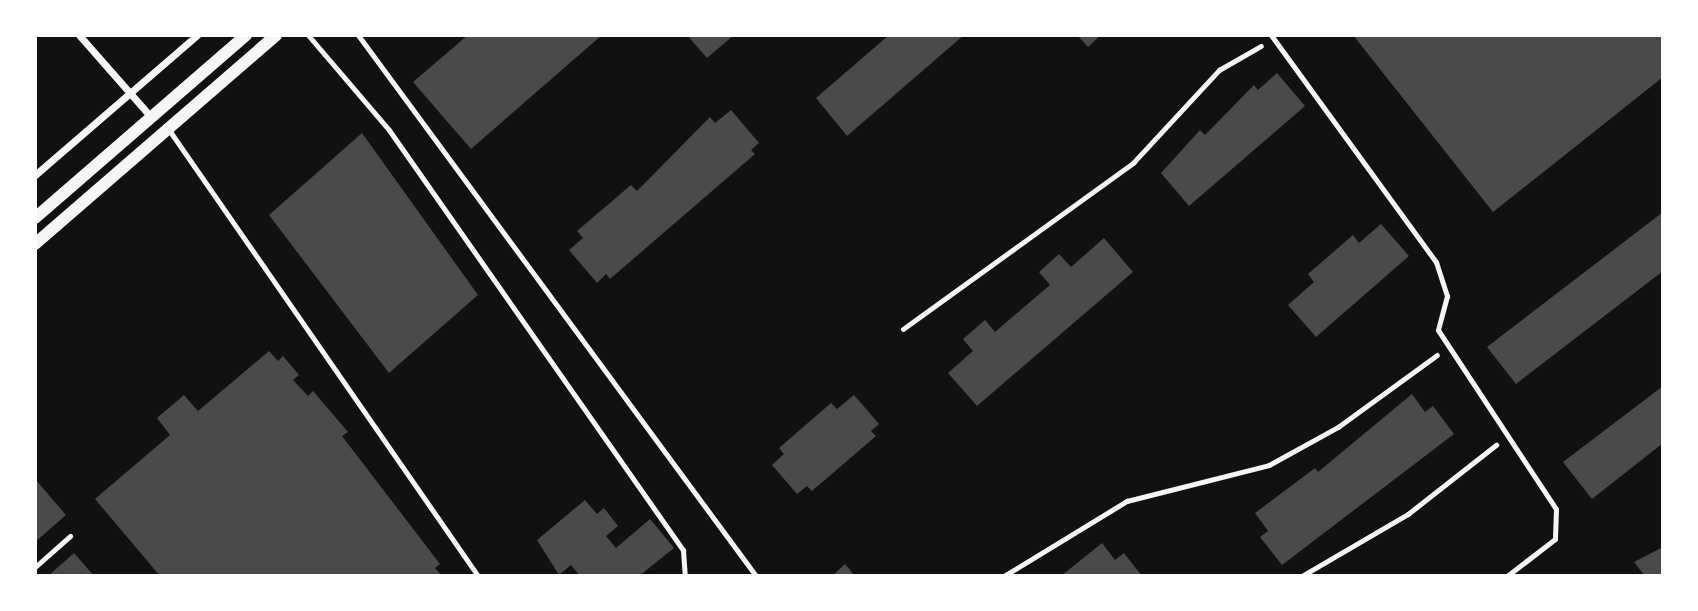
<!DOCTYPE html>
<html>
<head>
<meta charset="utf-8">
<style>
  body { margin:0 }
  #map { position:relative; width:1698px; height:611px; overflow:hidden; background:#111; font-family:Signika,sans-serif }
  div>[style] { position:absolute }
  .building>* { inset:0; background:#4a4a4a }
  .path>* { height:4.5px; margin:-2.25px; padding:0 2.25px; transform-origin:2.25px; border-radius:2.25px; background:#f5f5f5 }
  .service>* { height:5px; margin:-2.5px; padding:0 2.5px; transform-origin:2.5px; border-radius:2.5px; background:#f5f5f5 }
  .minor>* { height:7px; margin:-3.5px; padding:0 3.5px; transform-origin:3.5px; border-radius:3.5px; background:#f5f5f5 }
  .tertiary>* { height:12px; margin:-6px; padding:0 6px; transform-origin:6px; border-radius:6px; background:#f5f5f5 }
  span { translate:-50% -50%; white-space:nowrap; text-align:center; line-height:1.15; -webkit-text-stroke:7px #fff; paint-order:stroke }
  .frame { position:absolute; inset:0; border:37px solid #fff; pointer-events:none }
</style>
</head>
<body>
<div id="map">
  <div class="building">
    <i style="clip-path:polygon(468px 35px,602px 35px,471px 149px,413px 82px)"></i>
    <i style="clip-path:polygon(687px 35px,734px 35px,707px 58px)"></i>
    <i style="clip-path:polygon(889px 35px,964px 35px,847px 136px,816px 98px)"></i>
    <i style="clip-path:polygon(1077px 35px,1101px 35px,1088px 47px)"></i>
    <i style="clip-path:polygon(1353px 35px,1663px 35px,1663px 77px,1493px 212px)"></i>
    <i style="clip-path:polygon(1277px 73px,1305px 106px,1189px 206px,1161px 173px,1200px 130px,1205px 135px,1254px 85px,1258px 90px)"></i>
    <i style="clip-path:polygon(731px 110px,759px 143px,751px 150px,755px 154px,610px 279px,606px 274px,597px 283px,569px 250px,583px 238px,577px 231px,631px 185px,637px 191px,710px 117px,715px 123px)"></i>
    <i style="clip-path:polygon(362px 133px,478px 295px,389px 373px,269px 215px)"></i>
    <i style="clip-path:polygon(1663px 212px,1663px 271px,1516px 384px,1487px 347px)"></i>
    <i style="clip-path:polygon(1381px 224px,1409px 256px,1316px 337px,1288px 305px,1314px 282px,1308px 274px,1353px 235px,1359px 243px)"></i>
    <i style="clip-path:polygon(1104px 238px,1133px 272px,977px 406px,948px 373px,973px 351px,963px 339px,985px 320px,995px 332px,1050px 285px,1039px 272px,1059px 254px,1071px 267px)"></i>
    <i style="clip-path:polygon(269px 351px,278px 361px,283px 356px,299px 375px,293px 380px,308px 396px,313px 391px,348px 432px,342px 436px,440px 564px,435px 568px,442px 576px,160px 576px,95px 499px,170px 435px,157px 418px,184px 395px,198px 411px)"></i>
    <i style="clip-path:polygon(1663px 386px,1663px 443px,1592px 499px,1563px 462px)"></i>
    <i style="clip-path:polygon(1412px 394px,1425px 412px,1433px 406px,1454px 434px,1282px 565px,1260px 537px,1268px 531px,1255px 513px,1315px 468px,1318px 472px)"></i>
    <i style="clip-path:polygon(854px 395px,879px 424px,871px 431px,876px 436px,812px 491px,807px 486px,797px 494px,772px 465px,784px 454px,779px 448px,831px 403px,837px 409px)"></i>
    <i style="clip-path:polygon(35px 479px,66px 515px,35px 542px)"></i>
    <i style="clip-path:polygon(585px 500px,597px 514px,604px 508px,618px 526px,606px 536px,616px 548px,650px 519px,674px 548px,639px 576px,580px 576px,571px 565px,559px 575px,537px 540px)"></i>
    <i style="clip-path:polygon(1102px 543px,1115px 560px,1124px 553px,1142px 576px,1061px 576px)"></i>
    <i style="clip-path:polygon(1663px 547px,1663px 576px,1645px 576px,1634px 562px)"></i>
    <i style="clip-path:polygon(74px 553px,94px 576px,48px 576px)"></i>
    <i style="clip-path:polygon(845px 564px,855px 576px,832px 576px)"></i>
  </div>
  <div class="path">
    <i style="left:903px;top:329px;width:284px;rotate:-35.8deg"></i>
    <i style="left:1133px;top:163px;width:127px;rotate:-47.2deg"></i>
    <i style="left:1219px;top:70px;width:48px;rotate:-29.7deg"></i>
    <i style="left:1004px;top:576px;width:144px;rotate:-31.4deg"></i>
    <i style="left:1127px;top:501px;width:146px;rotate:-14.2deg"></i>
    <i style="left:1269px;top:465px;width:79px;rotate:-28.8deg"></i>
    <i style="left:1338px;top:427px;width:122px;rotate:-36deg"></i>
    <i style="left:1302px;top:576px;width:123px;rotate:-30.3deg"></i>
    <i style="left:1408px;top:514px;width:112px;rotate:-38.1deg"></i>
  </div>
  <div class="service">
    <i style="left:308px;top:35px;width:125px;rotate:49.5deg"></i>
    <i style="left:389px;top:130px;width:513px;rotate:55.01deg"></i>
    <i style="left:683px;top:550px;width:26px;rotate:86deg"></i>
    <i style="left:358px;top:35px;width:672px;rotate:53.66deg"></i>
    <i style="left:1271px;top:35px;width:281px;rotate:54deg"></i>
    <i style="left:1436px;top:262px;width:36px;rotate:72deg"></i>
    <i style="left:1447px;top:296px;width:35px;rotate:105deg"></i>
    <i style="left:1438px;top:330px;width:214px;rotate:56.6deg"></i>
    <i style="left:1556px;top:509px;width:30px;rotate:92deg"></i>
    <i style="left:1555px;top:539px;width:61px;rotate:142.4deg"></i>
    <i style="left:169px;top:130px;width:543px;rotate:55.28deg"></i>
    <i style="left:35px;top:567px;width:47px;rotate:-41.5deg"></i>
  </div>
  <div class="minor">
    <i style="left:79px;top:35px;width:109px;rotate:48.7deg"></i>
    <i style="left:35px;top:175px;width:214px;rotate:-40.8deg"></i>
  </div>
  <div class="tertiary">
    <i style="left:35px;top:218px;width:279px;rotate:-40.9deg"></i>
    <i style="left:35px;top:244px;width:319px;rotate:-40.9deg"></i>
  </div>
  <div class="frame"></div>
</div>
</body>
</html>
